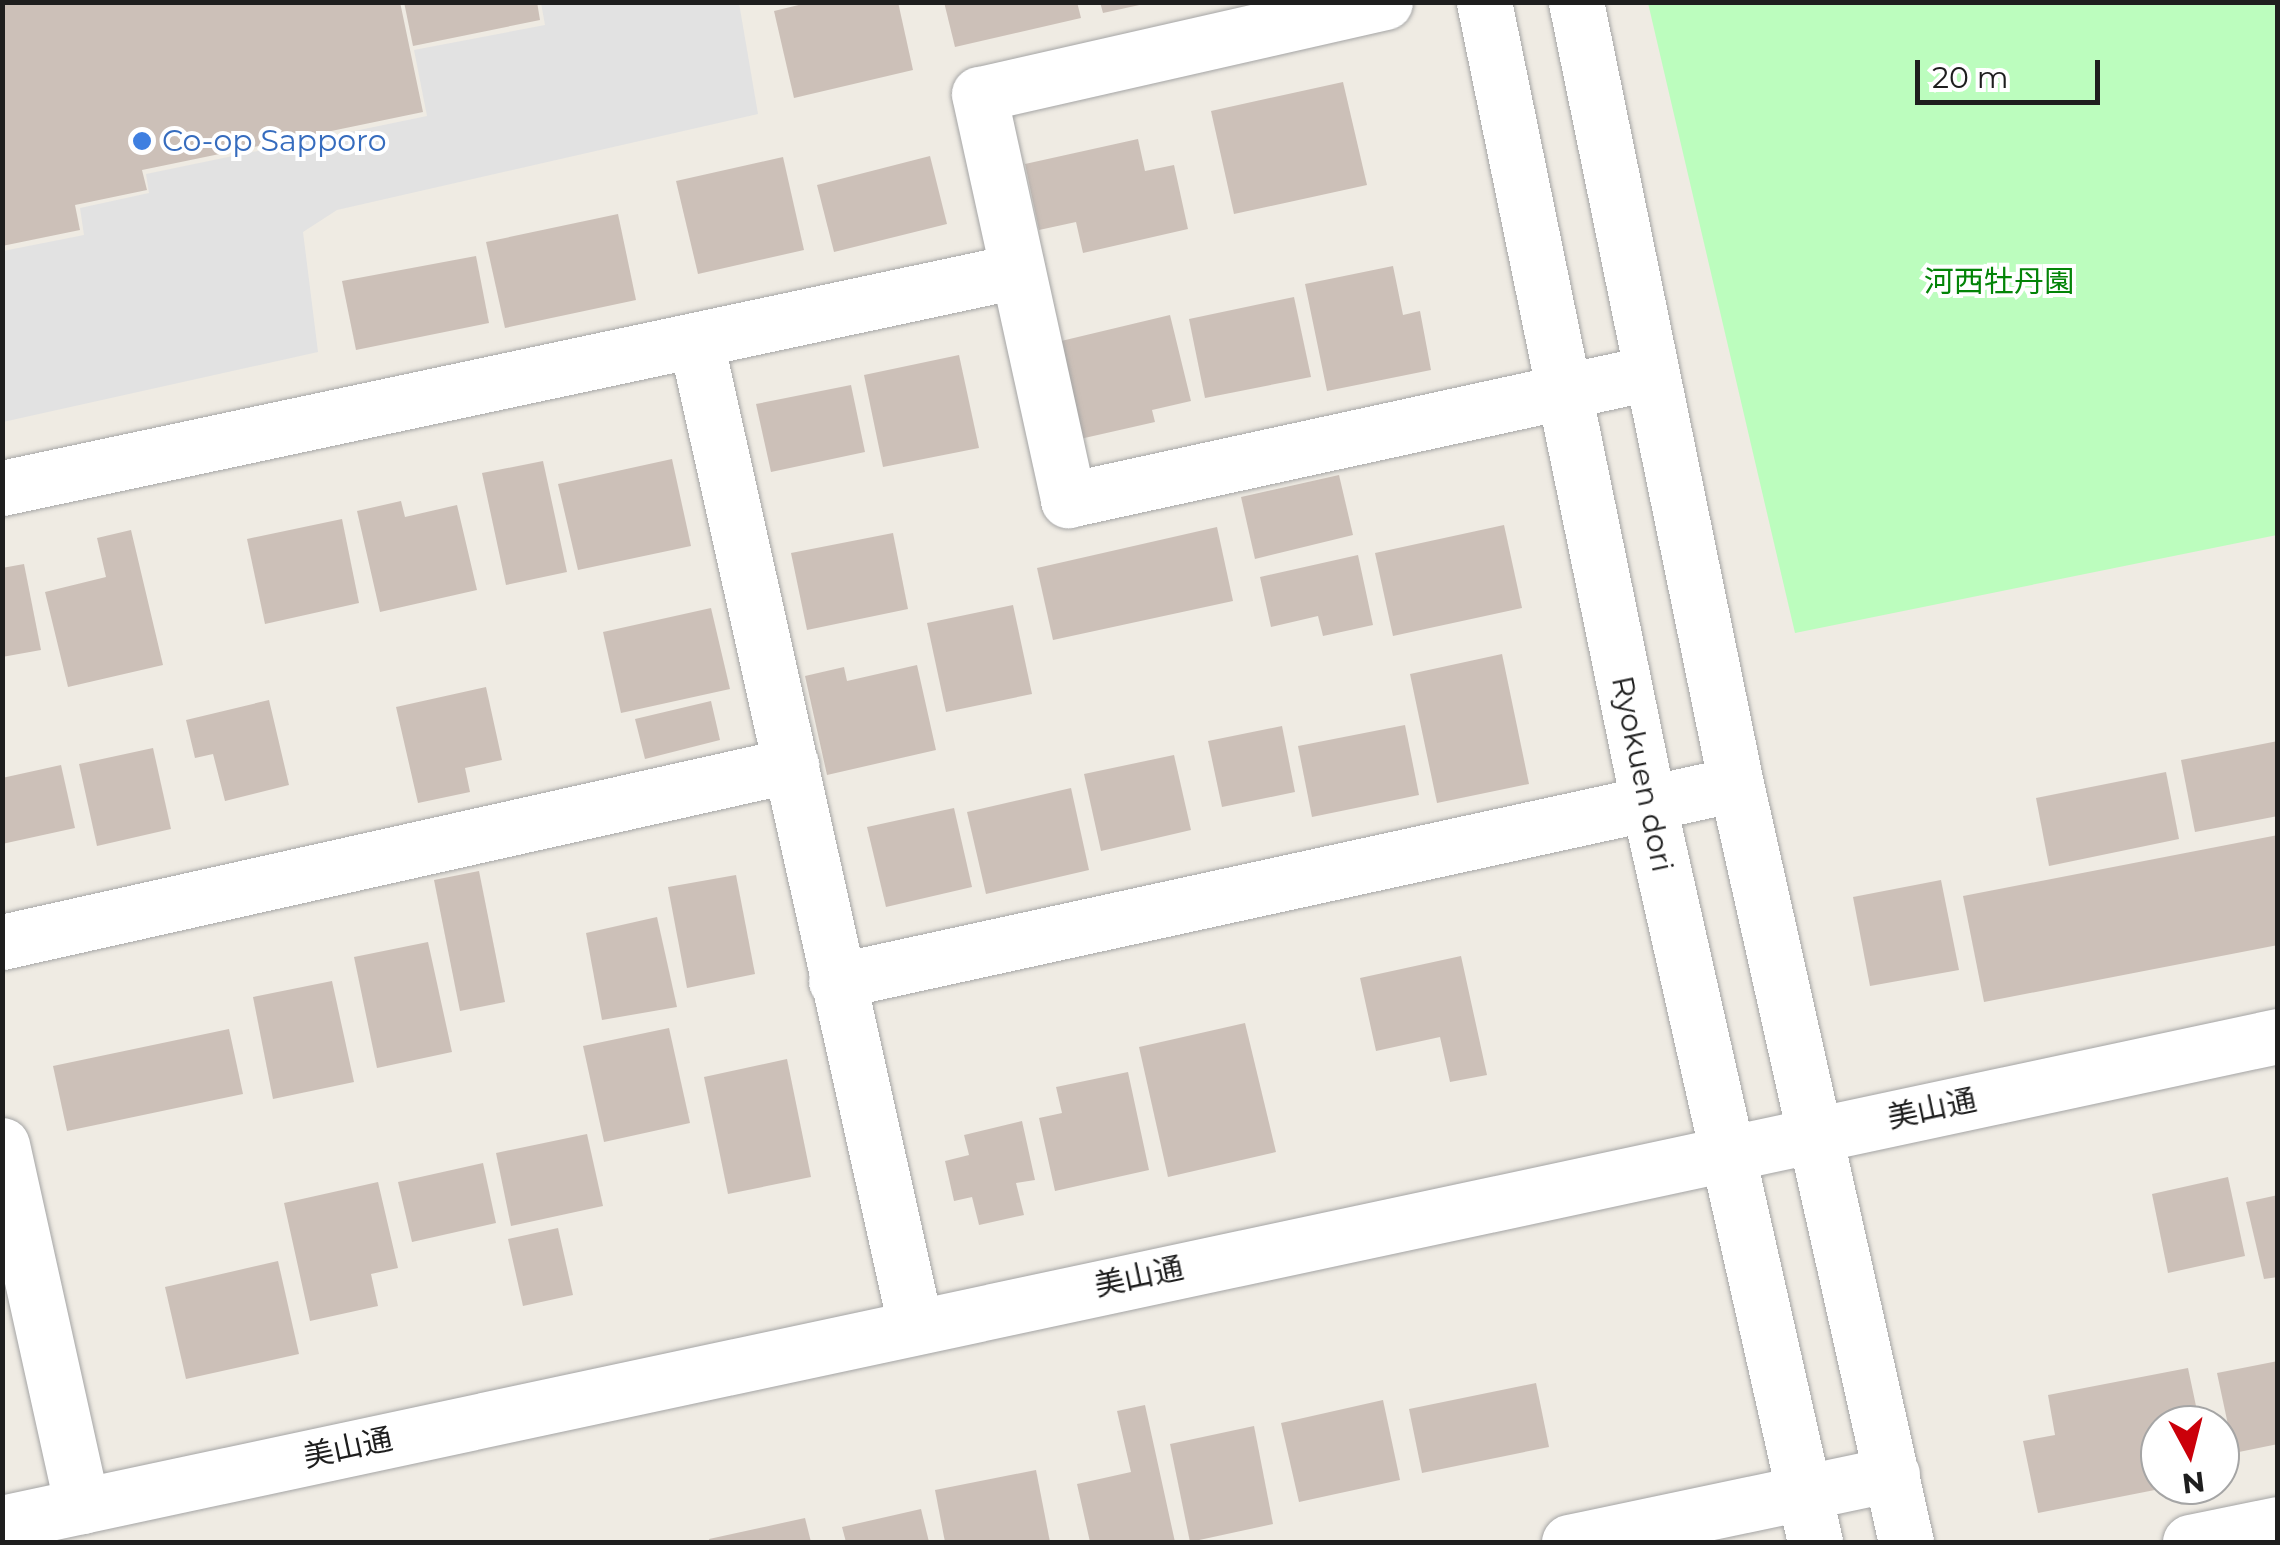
<!DOCTYPE html>
<html>
<head>
<meta charset="utf-8">
<style>
  body { margin:0 }
  #map { position:relative; width:2280px; height:1545px; overflow:hidden; background:#efebe3; font-family:Montserrat,"Noto Sans JP",sans-serif }
  div>[style] { position:absolute }
  .park>* { inset:0; background:#bcfdbe }
  .parking>* { inset:0; background:#e2e2e2 }
  .building>* { inset:0; background:#ccc0b8 }
  .roads { filter:drop-shadow(0 0 2px #a5a5a5) drop-shadow(0 0 2px #a5a5a5) }
  .minor>* { height:55px; margin:-27.5px; padding:0 27.5px; transform-origin:27.5px; border-radius:27.5px; background:#fff }
  .dots>* { width:28px; height:28px; translate:-50% -50%; box-sizing:border-box; border:5px solid #fff; border-radius:50% }
  span { translate:-50% -50%; white-space:nowrap; text-align:center; line-height:1.15; -webkit-text-stroke:8px #fff; paint-order:stroke }
  .shop-label { font-size:30px; color:#366cbe }
  .left { translate:0 -50%; text-align:left }
  .park-label { font-size:30px; color:#038407 }
  .street-label { font-size:30px; color:#1e1e1e }
  .frame { position:absolute; inset:0; border:5px solid #1e1e1e; pointer-events:none }
  .north { position:absolute; left:2140px; top:1405px; width:100px; height:100px; box-sizing:border-box; background:#fff; border:2px solid #a5a5a5; border-radius:50%; rotate:173deg; font-size:28px; font-weight:700; line-height:40px; text-align:center; color:#1e1e1e }
  .north::after { content:''; display:block; margin:auto; width:35px; height:45px; background:#cb000a; clip-path:polygon(50% 0,100% 100%,50% 72%,0 100%) }
  .scale { position:absolute; left:1915px; top:60px; width:185px; height:45px; box-sizing:border-box; border:5px solid #1e1e1e; border-top:0; padding-left:12px; font-size:30px; line-height:35px; white-space:nowrap; color:#1e1e1e; -webkit-text-stroke:8px #fff; paint-order:stroke }
</style>
</head>
<body>
<div id="map">
  <div class="park">
    <i style="clip-path:polygon(1648px 3px,2277px 3px,2277px 535px,1795px 633px)"></i>
  </div>
  <div class="parking">
    <i style="clip-path:polygon(541px 3px,739px 3px,758px 114px,337px 210px,303px 232px,318px 352px,3px 422px,3px 251px,84px 235px,80px 208px,149px 193px,146px 174px,427px 116px,414px 50px,545px 25px)"></i>
  </div>
  <div class="building">
    <i style="clip-path:polygon(2px 2px,400px 2px,423px 112px,142px 170px,147px 190px,75px 205px,80px 230px,2px 246px)"></i>
    <i style="clip-path:polygon(404px 2px,537px 2px,540px 20px,413px 46px)"></i>
    <i style="clip-path:polygon(811px 2px,898px 2px,913px 70px,794px 98px,774px 11px)"></i>
    <i style="clip-path:polygon(944px 2px,1077px 2px,1081px 18px,955px 47px)"></i>
    <i style="clip-path:polygon(1100px 2px,1144px 2px,1144px 4px,1103px 13px)"></i>
    <i style="clip-path:polygon(1343px 82px,1367px 185px,1234px 214px,1211px 111px)"></i>
    <i style="clip-path:polygon(1138px 139px,1145px 171px,1174px 165px,1188px 229px,1083px 253px,1076px 222px,1039px 230px,1025px 164px)"></i>
    <i style="clip-path:polygon(930px 156px,947px 224px,834px 252px,817px 185px)"></i>
    <i style="clip-path:polygon(783px 157px,804px 250px,698px 274px,676px 181px)"></i>
    <i style="clip-path:polygon(618px 214px,636px 300px,505px 328px,486px 242px)"></i>
    <i style="clip-path:polygon(476px 256px,489px 323px,356px 350px,342px 281px)"></i>
    <i style="clip-path:polygon(1393px 266px,1403px 315px,1420px 311px,1431px 370px,1327px 391px,1305px 284px)"></i>
    <i style="clip-path:polygon(1294px 297px,1311px 377px,1205px 398px,1189px 319px)"></i>
    <i style="clip-path:polygon(1170px 315px,1191px 401px,1152px 410px,1155px 422px,1080px 439px,1057px 342px)"></i>
    <i style="clip-path:polygon(959px 355px,979px 448px,883px 467px,864px 375px)"></i>
    <i style="clip-path:polygon(851px 385px,865px 452px,771px 472px,756px 404px)"></i>
    <i style="clip-path:polygon(672px 459px,691px 546px,578px 570px,558px 484px)"></i>
    <i style="clip-path:polygon(543px 461px,567px 572px,506px 585px,482px 473px)"></i>
    <i style="clip-path:polygon(1339px 475px,1353px 535px,1255px 559px,1241px 497px)"></i>
    <i style="clip-path:polygon(401px 501px,405px 517px,457px 505px,477px 590px,380px 612px,357px 511px)"></i>
    <i style="clip-path:polygon(342px 519px,359px 603px,265px 624px,247px 539px)"></i>
    <i style="clip-path:polygon(1504px 525px,1522px 608px,1393px 636px,1375px 553px)"></i>
    <i style="clip-path:polygon(1217px 527px,1233px 601px,1053px 640px,1037px 568px)"></i>
    <i style="clip-path:polygon(131px 530px,163px 665px,68px 687px,45px 592px,106px 577px,97px 538px)"></i>
    <i style="clip-path:polygon(893px 533px,908px 609px,807px 630px,791px 553px)"></i>
    <i style="clip-path:polygon(1358px 555px,1373px 625px,1323px 636px,1318px 616px,1271px 627px,1260px 577px)"></i>
    <i style="clip-path:polygon(24px 564px,41px 650px,2px 657px,2px 568px)"></i>
    <i style="clip-path:polygon(1013px 605px,1032px 694px,946px 712px,927px 623px)"></i>
    <i style="clip-path:polygon(711px 608px,730px 689px,621px 713px,603px 632px)"></i>
    <i style="clip-path:polygon(1502px 654px,1529px 784px,1437px 803px,1410px 674px)"></i>
    <i style="clip-path:polygon(917px 665px,936px 750px,827px 775px,805px 676px,844px 667px,847px 681px)"></i>
    <i style="clip-path:polygon(486px 687px,502px 760px,465px 768px,470px 792px,418px 803px,396px 707px)"></i>
    <i style="clip-path:polygon(269px 700px,289px 785px,225px 801px,213px 754px,195px 758px,186px 720px)"></i>
    <i style="clip-path:polygon(711px 701px,720px 740px,645px 759px,635px 719px)"></i>
    <i style="clip-path:polygon(1405px 725px,1419px 795px,1312px 817px,1298px 746px)"></i>
    <i style="clip-path:polygon(1282px 726px,1295px 792px,1222px 807px,1208px 741px)"></i>
    <i style="clip-path:polygon(2278px 741px,2278px 816px,2195px 832px,2181px 760px)"></i>
    <i style="clip-path:polygon(153px 748px,171px 829px,97px 846px,79px 764px)"></i>
    <i style="clip-path:polygon(1174px 755px,1191px 830px,1101px 851px,1084px 774px)"></i>
    <i style="clip-path:polygon(61px 765px,75px 828px,2px 844px,2px 778px)"></i>
    <i style="clip-path:polygon(2166px 772px,2179px 839px,2049px 866px,2036px 798px)"></i>
    <i style="clip-path:polygon(1071px 788px,1089px 870px,986px 894px,967px 812px)"></i>
    <i style="clip-path:polygon(954px 808px,972px 887px,886px 907px,867px 827px)"></i>
    <i style="clip-path:polygon(2278px 835px,2278px 945px,1984px 1002px,1963px 896px)"></i>
    <i style="clip-path:polygon(479px 871px,505px 1002px,460px 1011px,434px 880px)"></i>
    <i style="clip-path:polygon(736px 875px,755px 974px,687px 988px,668px 887px)"></i>
    <i style="clip-path:polygon(1941px 880px,1959px 970px,1870px 986px,1853px 897px)"></i>
    <i style="clip-path:polygon(657px 917px,677px 1007px,602px 1020px,586px 933px)"></i>
    <i style="clip-path:polygon(428px 942px,452px 1052px,377px 1068px,354px 957px)"></i>
    <i style="clip-path:polygon(1461px 956px,1487px 1075px,1450px 1082px,1440px 1037px,1376px 1051px,1360px 978px)"></i>
    <i style="clip-path:polygon(332px 981px,354px 1082px,273px 1099px,253px 997px)"></i>
    <i style="clip-path:polygon(1245px 1023px,1276px 1152px,1168px 1177px,1139px 1047px)"></i>
    <i style="clip-path:polygon(669px 1028px,690px 1123px,604px 1142px,583px 1046px)"></i>
    <i style="clip-path:polygon(229px 1029px,243px 1094px,67px 1131px,53px 1066px)"></i>
    <i style="clip-path:polygon(787px 1059px,811px 1177px,728px 1194px,704px 1077px)"></i>
    <i style="clip-path:polygon(1128px 1072px,1149px 1170px,1055px 1191px,1039px 1118px,1062px 1113px,1056px 1087px)"></i>
    <i style="clip-path:polygon(1022px 1121px,1035px 1180px,1016px 1183px,1024px 1215px,979px 1225px,972px 1197px,954px 1201px,945px 1161px,969px 1155px,964px 1135px)"></i>
    <i style="clip-path:polygon(587px 1134px,603px 1206px,511px 1226px,496px 1153px)"></i>
    <i style="clip-path:polygon(483px 1163px,496px 1223px,412px 1242px,398px 1182px)"></i>
    <i style="clip-path:polygon(2228px 1177px,2245px 1256px,2168px 1273px,2152px 1194px)"></i>
    <i style="clip-path:polygon(378px 1182px,398px 1268px,371px 1274px,378px 1306px,310px 1321px,284px 1203px)"></i>
    <i style="clip-path:polygon(2278px 1195px,2278px 1277px,2264px 1279px,2246px 1202px)"></i>
    <i style="clip-path:polygon(558px 1228px,573px 1295px,523px 1306px,508px 1239px)"></i>
    <i style="clip-path:polygon(278px 1261px,299px 1354px,186px 1379px,165px 1287px)"></i>
    <i style="clip-path:polygon(2278px 1361px,2278px 1444px,2234px 1453px,2217px 1373px)"></i>
    <i style="clip-path:polygon(2188px 1368px,2200px 1425px,2160px 1425px,2160px 1485px,2170px 1487px,2038px 1513px,2023px 1441px,2055px 1435px,2048px 1395px)"></i>
    <i style="clip-path:polygon(1536px 1383px,1549px 1447px,1422px 1473px,1409px 1409px)"></i>
    <i style="clip-path:polygon(1383px 1400px,1400px 1480px,1299px 1502px,1281px 1423px)"></i>
    <i style="clip-path:polygon(1145px 1405px,1175px 1542px,1090px 1542px,1077px 1484px,1131px 1472px,1117px 1411px)"></i>
    <i style="clip-path:polygon(1254px 1426px,1273px 1524px,1190px 1542px,1170px 1444px)"></i>
    <i style="clip-path:polygon(1036px 1470px,1050px 1542px,945px 1542px,935px 1490px)"></i>
    <i style="clip-path:polygon(921px 1509px,929px 1542px,846px 1542px,842px 1527px)"></i>
    <i style="clip-path:polygon(805px 1518px,811px 1542px,710px 1542px,709px 1539px)"></i>
  </div>
  <div class="roads">
    <div class="minor">
      <i style="left:1385px;top:2px;width:416px;rotate:167.2deg"></i>
      <i style="left:979px;top:94px;width:416px;rotate:77.6deg"></i>
      <i style="left:1068px;top:500px;width:595px;rotate:-12.33deg"></i>
      <i style="left:1484px;top:2px;width:817px;rotate:78.41deg"></i>
      <i style="left:1648px;top:802px;width:759px;rotate:77.28deg"></i>
      <i style="left:1576px;top:2px;width:798px;rotate:78.44deg"></i>
      <i style="left:1736px;top:784px;width:777px;rotate:77.36deg"></i>
      <i style="left:696px;top:342px;width:1006px;rotate:77.43deg"></i>
      <i style="left:2px;top:488px;width:1038px;rotate:-12.07deg"></i>
      <i style="left:2px;top:942px;width:809px;rotate:-12.64deg"></i>
      <i style="left:836px;top:981px;width:921px;rotate:-12.35deg"></i>
      <i style="left:2px;top:1145px;width:370px;rotate:77.5deg"></i>
      <i style="left:2px;top:1523px;width:2328px;rotate:-12.08deg"></i>
      <i style="left:1569px;top:1542px;width:330px;rotate:-11.9deg"></i>
      <i style="left:2190px;top:1542px;width:90px;rotate:-11.6deg"></i>
    </div>
  </div>
  <div class="dots">
    <i style="left:142px;top:141px;background:#3f7fe0"></i>
  </div>
  <div class="shop-label">
    <span class="left" style="left:162px;top:141px">Co-op Sapporo</span>
  </div>
  <div class="park-label">
    <span style="left:1999px;top:282px">河西牡丹園</span>
  </div>
  <div class="street-label">
    <span style="left:1642px;top:774px;rotate:78deg">Ryokuen dori</span>
    <span style="left:1932px;top:1109px;rotate:-12deg">美山通</span>
    <span style="left:1139px;top:1277px;rotate:-12deg">美山通</span>
    <span style="left:348px;top:1448px;rotate:-12deg">美山通</span>
  </div>
  <div class="frame"></div>
  <div class="north">N</div>
  <div class="scale">20 m</div>
</div>
</body>
</html>
